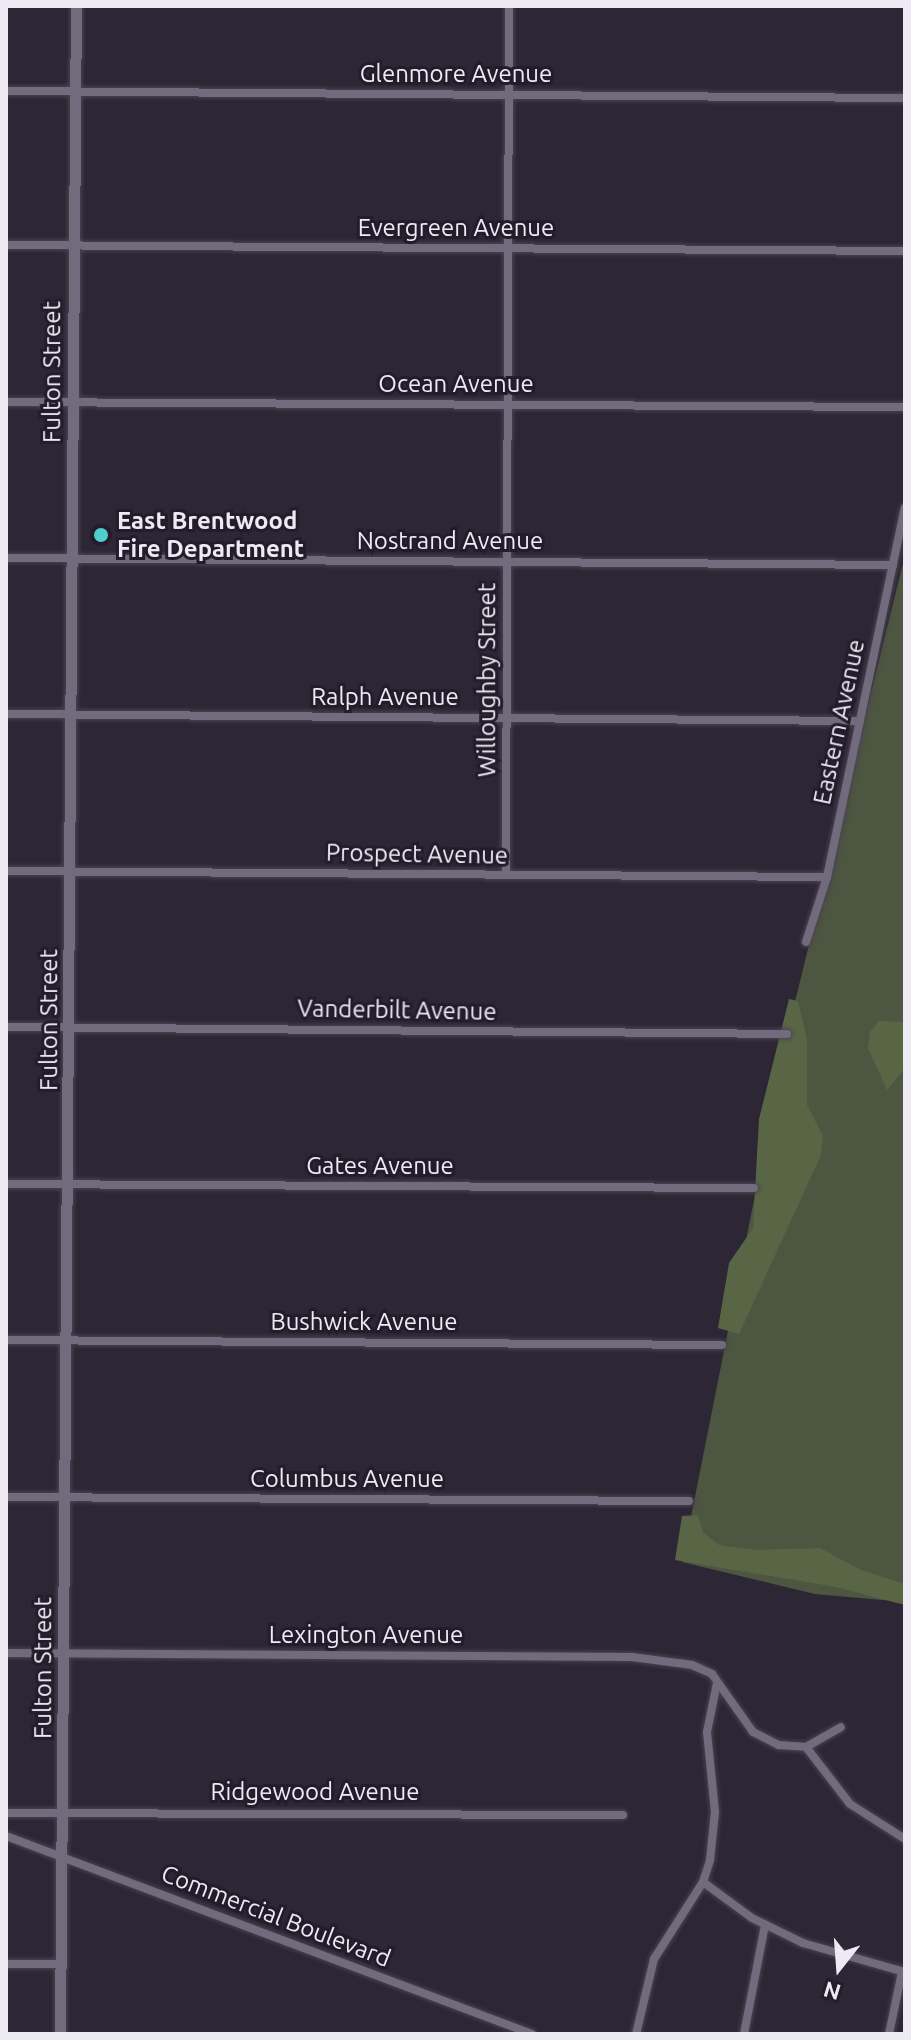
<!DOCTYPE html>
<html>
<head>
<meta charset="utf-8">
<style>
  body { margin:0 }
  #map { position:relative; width:911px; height:2040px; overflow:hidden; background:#2c2635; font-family:Ubuntu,sans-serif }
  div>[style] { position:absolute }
  .green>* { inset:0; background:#4d5641 }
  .forest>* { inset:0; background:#586645 }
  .roads { filter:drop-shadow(0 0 2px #484450) drop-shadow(0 0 2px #484450) }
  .street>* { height:8px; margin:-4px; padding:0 4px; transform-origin:4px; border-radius:4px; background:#726b7d }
  .secondary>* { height:11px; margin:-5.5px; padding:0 5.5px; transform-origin:5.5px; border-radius:5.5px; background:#726b7d }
  .dots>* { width:22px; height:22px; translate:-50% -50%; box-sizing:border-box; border:4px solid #221c2b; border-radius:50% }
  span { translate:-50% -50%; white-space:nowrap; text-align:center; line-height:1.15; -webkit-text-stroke:6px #221c2b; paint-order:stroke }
  .street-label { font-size:24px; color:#edeaf4 }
  .poi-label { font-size:24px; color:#edeaf4; font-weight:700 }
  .left { translate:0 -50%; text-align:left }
  .frame { position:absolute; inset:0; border:8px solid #edeaf4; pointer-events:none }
  .north { position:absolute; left:799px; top:1928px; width:80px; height:80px; -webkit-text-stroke:6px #221c2b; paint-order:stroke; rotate:197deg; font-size:22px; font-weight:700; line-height:32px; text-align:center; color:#edeaf4 }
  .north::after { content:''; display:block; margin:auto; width:28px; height:36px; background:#edeaf4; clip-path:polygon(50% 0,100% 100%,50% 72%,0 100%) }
</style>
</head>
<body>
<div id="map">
  <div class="green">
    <i style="clip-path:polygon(905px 555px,905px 1602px,815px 1594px,682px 1562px,787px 1034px)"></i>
  </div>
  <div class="forest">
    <i style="clip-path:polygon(789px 999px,798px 1001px,807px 1039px,807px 1105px,823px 1136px,821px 1155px,739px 1334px,718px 1328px,729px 1263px,753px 1228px,759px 1119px)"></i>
    <i style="clip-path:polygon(879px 1021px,905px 1022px,905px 1068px,887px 1090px,868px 1048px,870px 1032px)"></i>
    <i style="clip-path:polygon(698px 1515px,703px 1532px,719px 1545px,758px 1550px,820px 1548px,861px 1570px,905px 1584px,905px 1605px,836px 1587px,675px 1560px,682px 1516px)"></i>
  </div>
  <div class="roads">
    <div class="street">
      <i style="left:6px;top:91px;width:899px;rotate:0.45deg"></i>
      <i style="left:6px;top:245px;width:899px;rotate:0.38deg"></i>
      <i style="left:6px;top:402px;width:899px;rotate:0.32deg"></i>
      <i style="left:6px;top:558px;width:887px;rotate:0.45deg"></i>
      <i style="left:6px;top:714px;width:854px;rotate:0.47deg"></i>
      <i style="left:6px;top:871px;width:821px;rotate:0.42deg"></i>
      <i style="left:506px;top:875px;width:869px;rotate:-89.8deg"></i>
      <i style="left:806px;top:942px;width:68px;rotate:-72.1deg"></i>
      <i style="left:827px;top:877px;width:377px;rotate:-78.1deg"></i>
      <i style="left:6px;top:1027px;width:781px;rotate:0.51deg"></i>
      <i style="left:6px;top:1184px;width:748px;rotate:0.31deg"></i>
      <i style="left:6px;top:1340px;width:716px;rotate:0.4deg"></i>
      <i style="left:6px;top:1497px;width:683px;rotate:0.34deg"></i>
      <i style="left:6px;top:1653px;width:626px;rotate:0.37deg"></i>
      <i style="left:632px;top:1657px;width:61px;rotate:7.6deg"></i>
      <i style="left:692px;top:1665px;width:22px;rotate:24deg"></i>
      <i style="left:712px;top:1674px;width:71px;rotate:54.7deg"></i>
      <i style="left:753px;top:1732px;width:29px;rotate:27deg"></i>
      <i style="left:779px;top:1745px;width:27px;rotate:4deg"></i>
      <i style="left:806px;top:1747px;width:72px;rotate:52.3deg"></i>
      <i style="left:850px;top:1804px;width:65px;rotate:32.5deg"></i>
      <i style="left:806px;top:1747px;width:40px;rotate:-29.7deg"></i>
      <i style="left:6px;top:1813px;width:617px;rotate:0.19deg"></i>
      <i style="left:6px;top:1836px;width:562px;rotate:20.63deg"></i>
      <i style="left:703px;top:1882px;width:61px;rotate:36.3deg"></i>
      <i style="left:752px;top:1918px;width:57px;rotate:26.1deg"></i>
      <i style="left:803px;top:1943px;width:106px;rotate:15.9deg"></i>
      <i style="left:6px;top:1964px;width:55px"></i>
      <i style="left:636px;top:2034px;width:77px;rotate:-76.5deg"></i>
      <i style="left:654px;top:1959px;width:91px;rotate:-57.5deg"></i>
      <i style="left:703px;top:1882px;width:23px;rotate:-72deg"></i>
      <i style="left:710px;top:1860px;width:48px;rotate:-84.1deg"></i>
      <i style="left:715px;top:1812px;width:80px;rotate:-95.7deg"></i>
      <i style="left:707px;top:1732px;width:50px;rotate:-78.5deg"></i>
      <i style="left:744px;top:2034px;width:111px;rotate:-79.1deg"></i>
      <i style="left:889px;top:2034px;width:63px;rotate:-78.2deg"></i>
    </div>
    <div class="secondary">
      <i style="left:60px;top:2034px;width:2028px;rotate:-89.55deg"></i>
    </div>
  </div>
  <div class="dots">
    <i style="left:101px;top:535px;background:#52cdcd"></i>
  </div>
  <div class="street-label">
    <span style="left:456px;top:74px">Glenmore Avenue</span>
    <span style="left:456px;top:228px">Evergreen Avenue</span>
    <span style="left:52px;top:372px;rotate:-90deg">Fulton Street</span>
    <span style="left:456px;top:384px">Ocean Avenue</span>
    <span style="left:450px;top:541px">Nostrand Avenue</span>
    <span style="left:487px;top:680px;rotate:-90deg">Willoughby Street</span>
    <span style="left:385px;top:697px">Ralph Avenue</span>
    <span style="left:839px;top:722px;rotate:-78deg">Eastern Avenue</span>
    <span style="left:417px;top:854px;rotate:1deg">Prospect Avenue</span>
    <span style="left:397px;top:1010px;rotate:1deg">Vanderbilt Avenue</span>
    <span style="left:49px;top:1020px;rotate:-90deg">Fulton Street</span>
    <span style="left:380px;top:1166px">Gates Avenue</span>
    <span style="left:364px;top:1322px">Bushwick Avenue</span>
    <span style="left:347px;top:1479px">Columbus Avenue</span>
    <span style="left:366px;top:1635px">Lexington Avenue</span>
    <span style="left:43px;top:1668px;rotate:-90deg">Fulton Street</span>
    <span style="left:315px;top:1792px">Ridgewood Avenue</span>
    <span style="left:276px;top:1916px;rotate:21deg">Commercial Boulevard</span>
  </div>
  <div class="poi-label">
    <span class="left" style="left:117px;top:535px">East Brentwood<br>Fire Department</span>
  </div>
  <div class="frame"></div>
  <div class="north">N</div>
</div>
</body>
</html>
